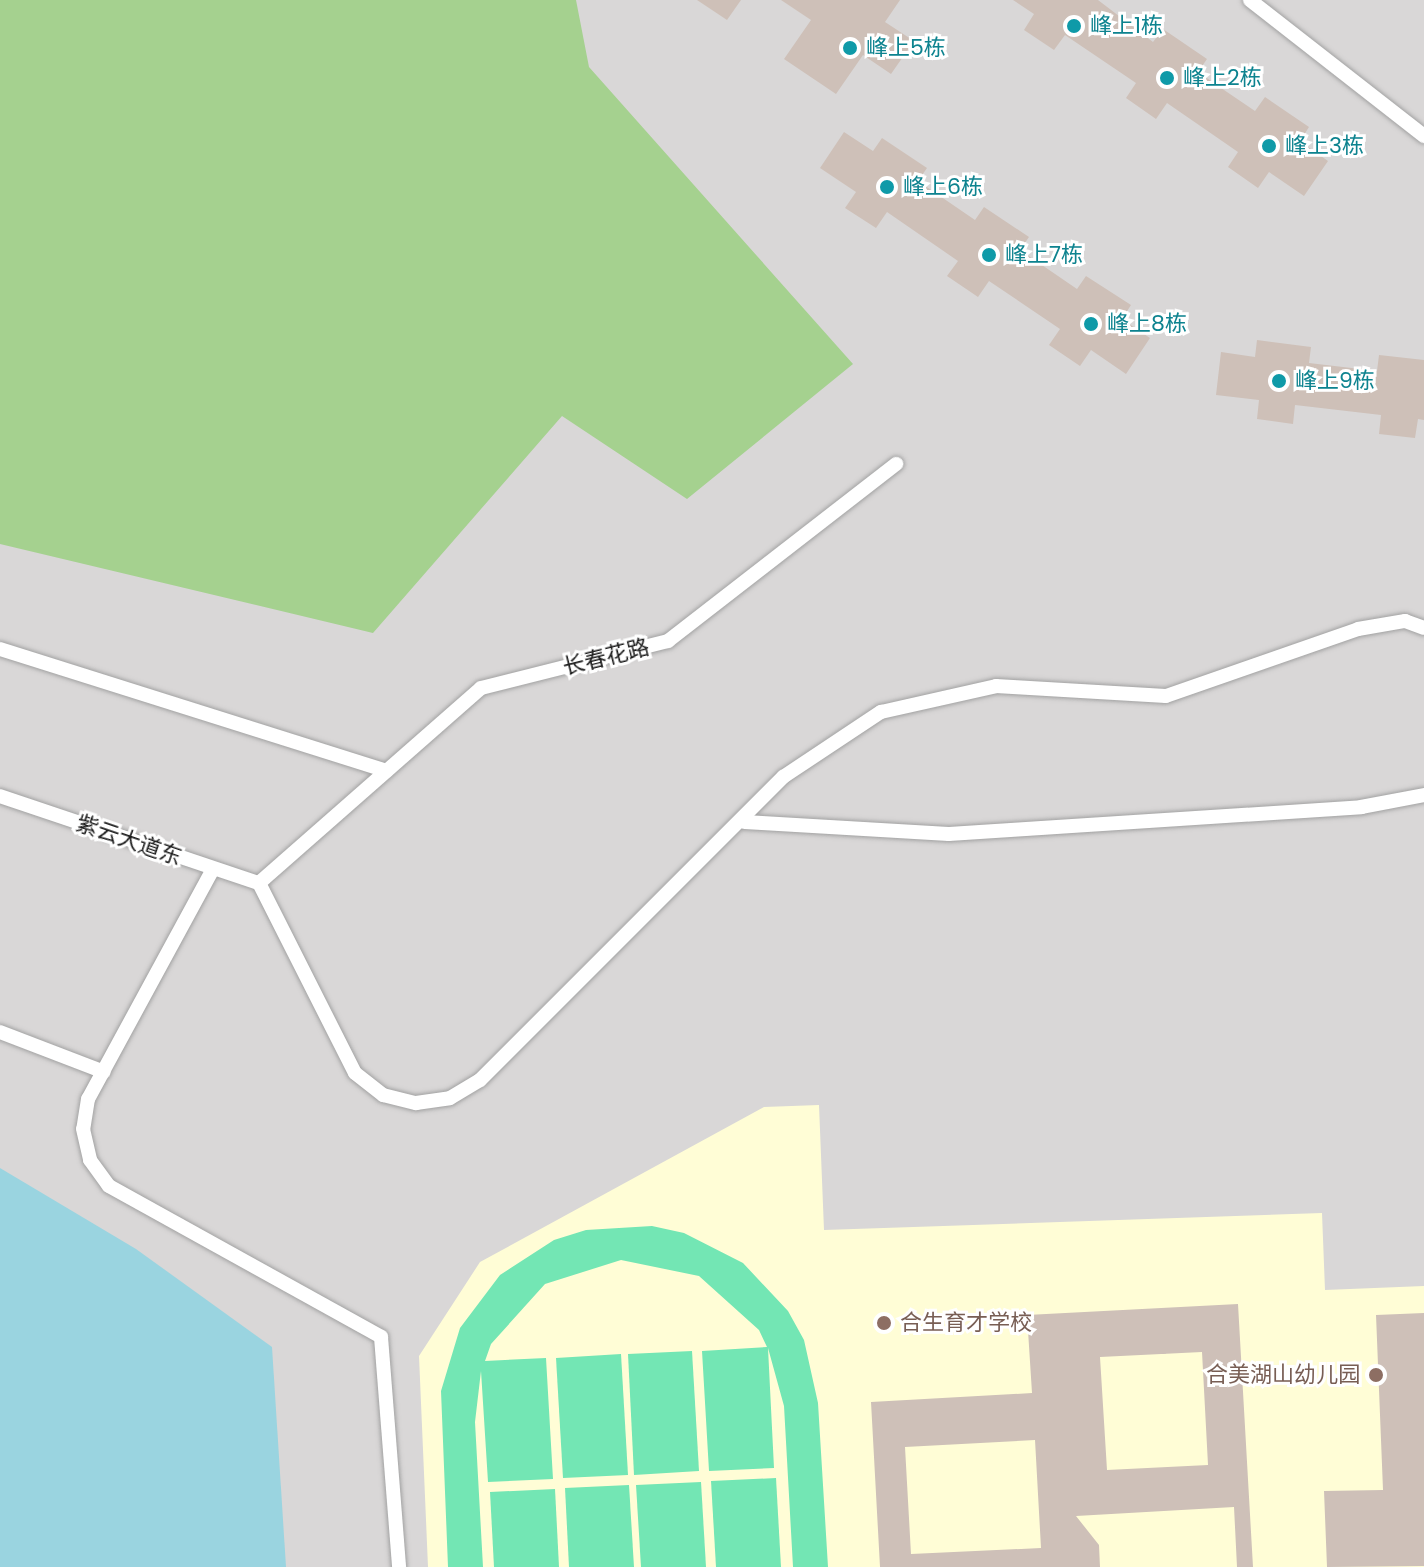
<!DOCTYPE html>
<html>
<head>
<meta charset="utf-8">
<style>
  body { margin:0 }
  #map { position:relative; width:1424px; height:1567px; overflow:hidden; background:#eee8df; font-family:Poppins,"Noto Sans SC",sans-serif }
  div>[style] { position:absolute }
  .residential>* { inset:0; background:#d9d7d7 }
  .education>* { inset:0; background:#fffdd6 }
  .forest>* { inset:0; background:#a5d18f }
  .pitch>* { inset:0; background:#73e6b4 }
  .water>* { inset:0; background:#9ad4e0 }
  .building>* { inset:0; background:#cec0b8 }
  .roads { filter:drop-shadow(0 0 2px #a2a2a2) drop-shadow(0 0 2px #a2a2a2) }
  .lane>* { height:14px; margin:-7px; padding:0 7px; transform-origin:7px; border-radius:7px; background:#fff }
  .dots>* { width:22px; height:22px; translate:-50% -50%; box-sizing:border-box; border:4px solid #fff; border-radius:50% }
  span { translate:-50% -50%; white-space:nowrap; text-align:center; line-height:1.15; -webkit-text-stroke:6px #fff; paint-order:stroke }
  .culture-label { font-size:22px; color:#0d838f }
  .left { translate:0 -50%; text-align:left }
  .street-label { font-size:22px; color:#1b1b1b }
  .education-label { font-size:22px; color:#785e54 }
  .right { translate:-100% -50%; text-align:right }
</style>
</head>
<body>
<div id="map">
  <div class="residential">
    <i style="clip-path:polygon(0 0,1424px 0,1424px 1567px,0 1567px)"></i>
  </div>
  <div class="education">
    <i style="clip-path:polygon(819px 1105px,824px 1230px,1322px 1213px,1325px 1290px,1424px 1286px,1424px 1567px,428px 1567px,419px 1356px,480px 1262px,764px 1107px)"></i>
  </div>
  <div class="forest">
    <i style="clip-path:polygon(0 0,576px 0,589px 67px,853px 364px,687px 499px,562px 416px,373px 633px,0 544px)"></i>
  </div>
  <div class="pitch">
    <i style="clip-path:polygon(652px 1226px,684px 1233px,743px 1263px,788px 1311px,804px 1340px,818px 1403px,828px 1567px,793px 1567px,784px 1406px,768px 1348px,774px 1468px,709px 1471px,702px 1351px,767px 1347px,759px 1330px,699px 1276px,621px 1260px,545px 1284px,491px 1344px,485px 1361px,546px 1358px,553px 1479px,488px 1482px,481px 1371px,475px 1422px,483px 1567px,448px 1567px,441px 1391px,460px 1328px,500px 1275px,554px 1240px,586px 1230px)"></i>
    <i style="clip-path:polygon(692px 1351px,699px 1471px,634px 1475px,628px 1354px)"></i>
    <i style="clip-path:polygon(621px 1354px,628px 1475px,563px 1478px,556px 1358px)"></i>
    <i style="clip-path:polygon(776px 1478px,781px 1567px,716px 1567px,711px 1481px)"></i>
    <i style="clip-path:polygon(701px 1482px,706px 1567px,641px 1567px,636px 1485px)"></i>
    <i style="clip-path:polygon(629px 1485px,634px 1567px,569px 1567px,565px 1488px)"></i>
    <i style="clip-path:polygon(555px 1489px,559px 1567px,494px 1567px,490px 1492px)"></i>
  </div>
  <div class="water">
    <i style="clip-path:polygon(0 1168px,136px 1249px,272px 1347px,286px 1567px,0 1567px)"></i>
  </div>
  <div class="building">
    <i style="clip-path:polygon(697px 0,741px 0,727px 20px)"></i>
    <i style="clip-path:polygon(781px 0,900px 0,885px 22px,914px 41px,891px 74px,863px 55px,836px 94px,784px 59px,811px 20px)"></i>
    <i style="clip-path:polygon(1013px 0,1098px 0,1153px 42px,1163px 29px,1207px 59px,1198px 72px,1227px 92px,1255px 111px,1265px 97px,1309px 127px,1300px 141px,1328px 161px,1304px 196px,1269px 172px,1258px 188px,1228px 167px,1238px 152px,1167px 103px,1156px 119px,1126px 98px,1136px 83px,1065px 35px,1054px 50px,1024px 30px,1034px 14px)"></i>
    <i style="clip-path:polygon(844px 132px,873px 151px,882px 138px,927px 168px,918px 181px,975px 220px,984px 207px,1029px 237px,1020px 250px,1077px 289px,1086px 276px,1131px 305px,1122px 319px,1150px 338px,1126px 374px,1091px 350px,1080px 366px,1049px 345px,1060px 329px,989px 281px,978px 297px,947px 276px,958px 261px,887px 212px,876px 228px,845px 208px,856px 192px,820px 168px)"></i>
    <i style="clip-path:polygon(1257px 340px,1311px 347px,1309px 363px,1377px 371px,1379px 355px,1424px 360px,1424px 420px,1418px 419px,1415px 438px,1379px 434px,1381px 415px,1295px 405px,1293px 424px,1257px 419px,1259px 400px,1216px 395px,1221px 352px,1255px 357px)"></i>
    <i style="clip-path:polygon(evenodd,1238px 1304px,1253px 1567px,1237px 1567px,1234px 1507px,1076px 1516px,1099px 1545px,1100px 1567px,880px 1567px,871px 1402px,1032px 1393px,1027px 1315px,1238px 1304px,1202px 1352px,1208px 1465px,1107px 1470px,1100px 1357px,1202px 1352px,1238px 1304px,1035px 1440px,1041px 1548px,911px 1554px,905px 1447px,1035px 1440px)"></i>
    <i style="clip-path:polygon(1424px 1313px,1424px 1566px,1327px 1567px,1324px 1491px,1383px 1490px,1376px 1315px)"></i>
  </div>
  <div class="roads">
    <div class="lane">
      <i style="left:1250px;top:0;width:221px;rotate:38deg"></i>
      <i style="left:0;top:649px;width:405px;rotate:17.5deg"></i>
      <i style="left:0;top:796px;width:273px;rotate:18.6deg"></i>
      <i style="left:745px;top:822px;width:204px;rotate:3.4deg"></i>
      <i style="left:949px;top:834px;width:413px;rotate:-3.7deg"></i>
      <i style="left:1361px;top:807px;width:64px;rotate:-10.8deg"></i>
      <i style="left:213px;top:869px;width:262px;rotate:118.5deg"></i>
      <i style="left:88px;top:1099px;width:30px;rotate:99deg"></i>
      <i style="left:83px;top:1129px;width:32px;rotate:77deg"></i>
      <i style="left:90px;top:1160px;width:32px;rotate:54deg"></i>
      <i style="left:109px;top:1186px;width:311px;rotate:29deg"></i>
      <i style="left:381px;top:1337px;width:231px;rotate:85.5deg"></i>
      <i style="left:259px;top:883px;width:213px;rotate:63.2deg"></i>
      <i style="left:355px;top:1073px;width:36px;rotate:38deg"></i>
      <i style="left:383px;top:1095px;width:34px;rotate:14deg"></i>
      <i style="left:416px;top:1103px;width:34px;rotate:-8deg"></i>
      <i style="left:450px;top:1098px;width:35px;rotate:-31deg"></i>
      <i style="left:480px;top:1080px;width:429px;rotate:-45deg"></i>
      <i style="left:783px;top:777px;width:118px;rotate:-33.6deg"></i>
      <i style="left:881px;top:712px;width:118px;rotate:-12.7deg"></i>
      <i style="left:996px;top:686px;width:170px;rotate:3.4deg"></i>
      <i style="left:1166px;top:696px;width:203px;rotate:-19.2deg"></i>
      <i style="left:1358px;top:629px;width:48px;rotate:-9.7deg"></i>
      <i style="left:1405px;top:621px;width:20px;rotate:20deg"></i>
      <i style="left:259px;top:883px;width:295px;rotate:-41.3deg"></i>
      <i style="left:481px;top:688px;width:193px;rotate:-14.1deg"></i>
      <i style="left:668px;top:641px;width:289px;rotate:-37.8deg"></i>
      <i style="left:0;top:1032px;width:111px;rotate:21deg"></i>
    </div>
  </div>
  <div class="dots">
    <i style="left:1074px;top:26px;background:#0f9aa8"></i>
    <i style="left:850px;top:48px;background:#0f9aa8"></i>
    <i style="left:1167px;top:78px;background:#0f9aa8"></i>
    <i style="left:1269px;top:146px;background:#0f9aa8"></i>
    <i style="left:887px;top:187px;background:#0f9aa8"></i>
    <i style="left:989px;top:255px;background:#0f9aa8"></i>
    <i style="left:1091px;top:324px;background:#0f9aa8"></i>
    <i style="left:1279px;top:381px;background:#0f9aa8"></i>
    <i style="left:884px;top:1323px;background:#8d6e63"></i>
    <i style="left:1376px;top:1375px;background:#8d6e63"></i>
  </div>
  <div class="culture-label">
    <span class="left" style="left:1090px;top:26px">峰上1栋</span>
    <span class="left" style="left:866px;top:48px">峰上5栋</span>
    <span class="left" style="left:1183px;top:78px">峰上2栋</span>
    <span class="left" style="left:1285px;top:146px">峰上3栋</span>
    <span class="left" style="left:903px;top:187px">峰上6栋</span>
    <span class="left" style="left:1005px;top:255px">峰上7栋</span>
    <span class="left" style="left:1107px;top:324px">峰上8栋</span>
    <span class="left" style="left:1295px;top:381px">峰上9栋</span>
  </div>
  <div class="street-label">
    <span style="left:606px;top:657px;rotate:-14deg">长春花路</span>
    <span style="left:129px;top:840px;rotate:19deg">紫云大道东</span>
  </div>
  <div class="education-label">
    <span class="left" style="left:900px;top:1323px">合生育才学校</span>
    <span class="right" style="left:1360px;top:1375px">合美湖山幼儿园</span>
  </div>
</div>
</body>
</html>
